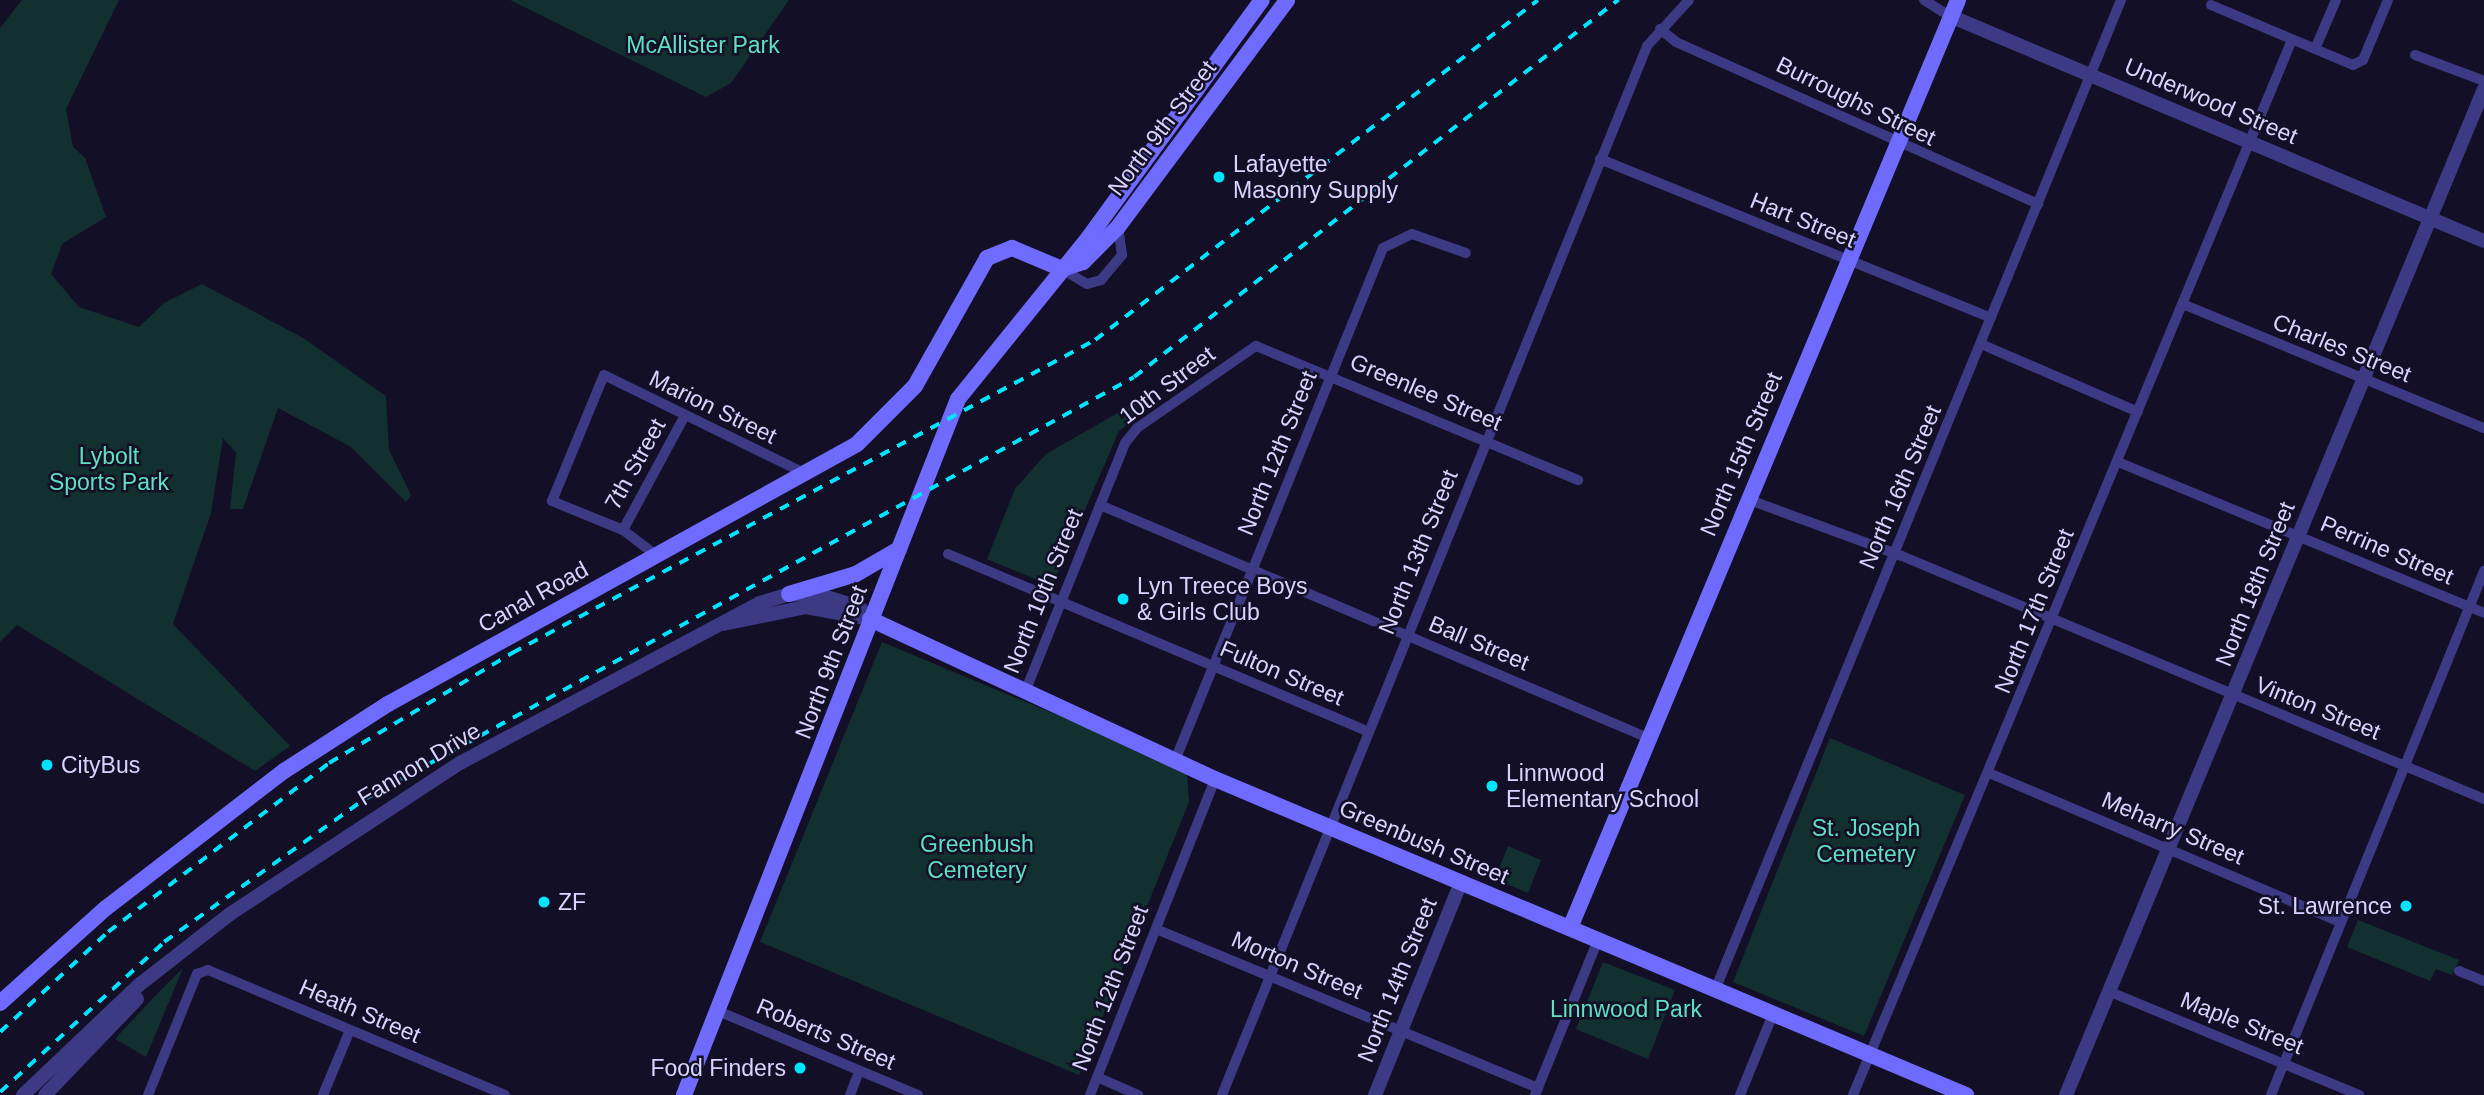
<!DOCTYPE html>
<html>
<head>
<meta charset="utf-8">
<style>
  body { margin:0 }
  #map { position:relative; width:2484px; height:1095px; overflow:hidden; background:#130f26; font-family:Helvetica,sans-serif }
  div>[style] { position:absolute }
  .green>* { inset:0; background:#12302f }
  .minor>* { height:10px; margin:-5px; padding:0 5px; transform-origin:5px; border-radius:5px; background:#3d3a85 }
  .tertiary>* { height:14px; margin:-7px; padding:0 7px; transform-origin:7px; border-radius:7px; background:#3d3a85 }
  .secondary>* { height:16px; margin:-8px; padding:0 8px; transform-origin:8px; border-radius:8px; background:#6f6bff }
  .rail>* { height:3.5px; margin-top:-1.75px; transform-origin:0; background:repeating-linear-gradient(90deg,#00e5ff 0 10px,transparent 0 19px) }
  .dots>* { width:19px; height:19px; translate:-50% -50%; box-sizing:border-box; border:4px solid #130f26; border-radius:50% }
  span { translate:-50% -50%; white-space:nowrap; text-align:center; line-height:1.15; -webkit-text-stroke:5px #130f26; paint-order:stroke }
  .park-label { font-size:23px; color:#5fe0c0 }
  .street-label { font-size:23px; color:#d9d4ff }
  .poi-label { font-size:23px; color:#d9d4ff }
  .left { translate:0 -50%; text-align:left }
  .right { translate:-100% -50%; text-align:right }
</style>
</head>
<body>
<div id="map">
  <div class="green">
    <i style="clip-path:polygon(22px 0,119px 0,66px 109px,73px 147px,85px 158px,106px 217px,62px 244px,51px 274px,79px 307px,139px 327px,164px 303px,202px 284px,303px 338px,386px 396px,389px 450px,411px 495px,406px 502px,351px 447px,278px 408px,243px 509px,230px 509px,236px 453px,223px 438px,211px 513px,173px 624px,290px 746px,255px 771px,17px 625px,0 642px,0 28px)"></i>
    <i style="clip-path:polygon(510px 0,789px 0,731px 83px,706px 97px)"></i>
    <i style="clip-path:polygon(1135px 403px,1141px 414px,1119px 431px,1052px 586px,987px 559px,1015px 489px,1046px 454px)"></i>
    <i style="clip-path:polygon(882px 642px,1170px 762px,1187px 775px,1189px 802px,1079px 1075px,760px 942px)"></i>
    <i style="clip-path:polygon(1830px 738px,1965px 795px,1864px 1036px,1733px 982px)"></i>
    <i style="clip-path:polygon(1508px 846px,1541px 860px,1528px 893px,1495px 879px)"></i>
    <i style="clip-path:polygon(2358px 920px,2459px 960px,2452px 975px,2436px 969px,2430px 981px,2347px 947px)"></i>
    <i style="clip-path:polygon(1603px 962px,1675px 990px,1648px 1059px,1576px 1029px)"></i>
    <i style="clip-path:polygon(183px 968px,146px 1057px,115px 1039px,153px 998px)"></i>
  </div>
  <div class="minor">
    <i style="left:1924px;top:0;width:31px;rotate:32deg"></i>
    <i style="left:2336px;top:0;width:53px;rotate:113.2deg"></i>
    <i style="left:2315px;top:49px;width:41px;rotate:22.8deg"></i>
    <i style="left:2353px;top:65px;width:11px;rotate:-27deg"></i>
    <i style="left:2363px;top:60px;width:65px;rotate:-67.4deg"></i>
    <i style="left:2211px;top:5px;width:113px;rotate:22.9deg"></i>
    <i style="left:1660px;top:29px;width:21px;rotate:39deg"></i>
    <i style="left:1676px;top:42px;width:397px;rotate:24.1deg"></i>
    <i style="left:2415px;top:55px;width:74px;rotate:20.6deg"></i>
    <i style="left:1600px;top:159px;width:422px;rotate:22.1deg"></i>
    <i style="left:1062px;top:269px;width:29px;rotate:31deg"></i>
    <i style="left:1087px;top:284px;width:15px;rotate:-16deg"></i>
    <i style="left:1101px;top:280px;width:33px;rotate:-50deg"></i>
    <i style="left:1122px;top:255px;width:28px;rotate:-98deg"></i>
    <i style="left:2185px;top:305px;width:323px;rotate:22.4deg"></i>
    <i style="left:1981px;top:344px;width:171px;rotate:23.4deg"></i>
    <i style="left:2118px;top:462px;width:396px;rotate:22.4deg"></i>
    <i style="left:1747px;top:499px;width:165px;rotate:20.2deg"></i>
    <i style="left:1902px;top:556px;width:631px;rotate:22.66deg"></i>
    <i style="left:1100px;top:505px;width:595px;rotate:23.03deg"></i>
    <i style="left:623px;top:530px;width:126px;rotate:-61.6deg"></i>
    <i style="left:948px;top:554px;width:455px;rotate:22.9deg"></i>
    <i style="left:657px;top:556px;width:43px;rotate:-142.6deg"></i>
    <i style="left:623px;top:530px;width:77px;rotate:-157.8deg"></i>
    <i style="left:552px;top:501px;width:136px;rotate:-67.6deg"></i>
    <i style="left:604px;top:375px;width:225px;rotate:26.1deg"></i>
    <i style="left:1025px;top:692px;width:268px;rotate:-68.1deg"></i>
    <i style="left:1125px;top:443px;width:19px;rotate:-51deg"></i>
    <i style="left:1137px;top:428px;width:145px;rotate:-34.6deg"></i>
    <i style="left:1256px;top:346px;width:349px;rotate:22.6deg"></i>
    <i style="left:1176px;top:758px;width:550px;rotate:-67.91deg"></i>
    <i style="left:1383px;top:248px;width:32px;rotate:-26deg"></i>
    <i style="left:1412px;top:234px;width:57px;rotate:19.4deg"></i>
    <i style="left:1989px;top:773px;width:381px;rotate:23deg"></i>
    <i style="left:1156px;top:929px;width:414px;rotate:22.6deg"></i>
    <i style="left:2459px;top:971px;width:27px;rotate:22deg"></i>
    <i style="left:1715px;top:990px;width:1070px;rotate:-67.7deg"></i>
    <i style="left:2108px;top:991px;width:272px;rotate:22.5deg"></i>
    <i style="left:718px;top:1011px;width:217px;rotate:22.8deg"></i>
    <i style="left:1097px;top:1077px;width:45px;rotate:23.7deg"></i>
    <i style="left:148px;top:1095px;width:131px;rotate:-68deg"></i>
    <i style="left:197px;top:974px;width:12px;rotate:-20deg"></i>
    <i style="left:208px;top:970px;width:322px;rotate:22.8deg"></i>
    <i style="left:323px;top:1095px;width:70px;rotate:-67.4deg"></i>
    <i style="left:850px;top:1095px;width:26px;rotate:-69deg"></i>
    <i style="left:1090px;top:1095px;width:340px;rotate:-68.4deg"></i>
    <i style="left:1222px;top:1095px;width:1132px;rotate:-67.94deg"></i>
    <i style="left:1647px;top:46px;width:62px;rotate:-47.6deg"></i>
    <i style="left:1535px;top:1095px;width:167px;rotate:-67.9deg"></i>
    <i style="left:1740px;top:1095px;width:87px;rotate:-67.8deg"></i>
    <i style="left:1853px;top:1095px;width:1143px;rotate:-67.41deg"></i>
    <i style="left:2271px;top:1095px;width:566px;rotate:-67.88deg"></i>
  </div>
  <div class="tertiary">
    <i style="left:1950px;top:16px;width:579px;rotate:22.85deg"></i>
    <i style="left:723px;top:624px;width:85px;rotate:-11.6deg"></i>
    <i style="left:806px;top:607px;width:65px;rotate:10.6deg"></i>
    <i style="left:23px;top:1095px;width:160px;rotate:-43.5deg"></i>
    <i style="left:139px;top:985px;width:115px;rotate:-38deg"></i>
    <i style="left:230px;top:914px;width:275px;rotate:-33.3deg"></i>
    <i style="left:460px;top:763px;width:340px;rotate:-28.1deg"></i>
    <i style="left:760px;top:603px;width:30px;rotate:-17deg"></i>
    <i style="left:789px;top:594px;width:34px;rotate:3deg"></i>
    <i style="left:823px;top:596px;width:38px;rotate:17deg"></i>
    <i style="left:859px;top:607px;width:16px;rotate:47deg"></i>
    <i style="left:45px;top:1095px;width:133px;rotate:-46.2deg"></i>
    <i style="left:1375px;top:1095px;width:230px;rotate:-68deg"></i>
    <i style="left:2066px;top:1095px;width:1089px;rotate:-67.44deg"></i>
  </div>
  <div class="secondary">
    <i style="left:1062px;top:269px;width:22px;rotate:-18deg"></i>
    <i style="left:1083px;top:262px;width:49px;rotate:-45deg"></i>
    <i style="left:1118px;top:227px;width:283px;rotate:-53.3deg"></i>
    <i style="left:789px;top:594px;width:70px;rotate:-16.6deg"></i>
    <i style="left:856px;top:574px;width:50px;rotate:-30.2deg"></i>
    <i style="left:870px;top:619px;width:380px;rotate:24.9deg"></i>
    <i style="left:1215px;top:779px;width:815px;rotate:22.82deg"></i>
    <i style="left:1570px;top:928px;width:1006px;rotate:-67.31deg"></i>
    <i style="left:0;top:1003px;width:142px;rotate:-41.9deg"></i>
    <i style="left:106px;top:908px;width:225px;rotate:-37.6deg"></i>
    <i style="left:284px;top:771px;width:124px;rotate:-32.8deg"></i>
    <i style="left:388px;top:704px;width:536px;rotate:-29deg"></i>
    <i style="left:857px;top:444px;width:82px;rotate:-45deg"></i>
    <i style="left:915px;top:386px;width:147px;rotate:-60.6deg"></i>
    <i style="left:987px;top:258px;width:27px;rotate:-22deg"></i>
    <i style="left:1012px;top:248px;width:54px;rotate:22.8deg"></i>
    <i style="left:684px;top:1095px;width:748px;rotate:-68.51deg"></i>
    <i style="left:958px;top:399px;width:208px;rotate:-51deg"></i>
    <i style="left:1089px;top:237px;width:293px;rotate:-53.9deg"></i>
  </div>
  <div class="rail">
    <i style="left:0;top:1032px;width:147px;rotate:-42.8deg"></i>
    <i style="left:108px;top:932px;width:278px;rotate:-37.4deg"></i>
    <i style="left:329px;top:763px;width:214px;rotate:-31deg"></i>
    <i style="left:512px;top:653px;width:662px;rotate:-28.23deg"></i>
    <i style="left:1095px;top:340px;width:558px;rotate:-37.51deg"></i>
    <i style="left:0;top:1092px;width:222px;rotate:-42.4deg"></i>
    <i style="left:164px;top:942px;width:244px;rotate:-35.5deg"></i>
    <i style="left:363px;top:800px;width:879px;rotate:-28.75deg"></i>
    <i style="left:1134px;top:377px;width:614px;rotate:-37.92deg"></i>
  </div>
  <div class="dots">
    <i style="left:1219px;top:177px;background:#00e5ff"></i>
    <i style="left:1123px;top:599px;background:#00e5ff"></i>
    <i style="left:47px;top:765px;background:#00e5ff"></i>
    <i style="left:1492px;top:786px;background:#00e5ff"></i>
    <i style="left:544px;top:902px;background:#00e5ff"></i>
    <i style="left:2406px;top:906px;background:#00e5ff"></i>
    <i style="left:800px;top:1068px;background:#00e5ff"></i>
  </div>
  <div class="park-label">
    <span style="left:703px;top:45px">McAllister Park</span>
    <span style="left:109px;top:469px">Lybolt<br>Sports Park</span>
    <span style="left:1866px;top:841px">St. Joseph<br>Cemetery</span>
    <span style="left:977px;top:857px">Greenbush<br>Cemetery</span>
    <span style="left:1626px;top:1009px">Linnwood Park</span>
  </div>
  <div class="street-label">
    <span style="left:1856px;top:101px;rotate:26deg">Burroughs Street</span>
    <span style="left:2211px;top:101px;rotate:23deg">Underwood Street</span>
    <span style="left:1162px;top:128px;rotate:-53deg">North 9th Street</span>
    <span style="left:1803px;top:220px;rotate:22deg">Hart Street</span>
    <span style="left:2342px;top:348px;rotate:22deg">Charles Street</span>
    <span style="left:1167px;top:385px;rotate:-37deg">10th Street</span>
    <span style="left:1426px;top:392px;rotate:23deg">Greenlee Street</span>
    <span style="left:713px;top:407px;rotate:26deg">Marion Street</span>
    <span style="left:1277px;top:453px;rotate:-68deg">North 12th Street</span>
    <span style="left:1741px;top:454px;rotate:-67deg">North 15th Street</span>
    <span style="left:635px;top:464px;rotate:-61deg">7th Street</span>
    <span style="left:1900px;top:487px;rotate:-67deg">North 16th Street</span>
    <span style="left:2387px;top:550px;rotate:23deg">Perrine Street</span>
    <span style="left:1418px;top:552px;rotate:-68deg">North 13th Street</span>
    <span style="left:2255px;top:584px;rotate:-68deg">North 18th Street</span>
    <span style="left:1043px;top:591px;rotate:-68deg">North 10th Street</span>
    <span style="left:533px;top:597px;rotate:-29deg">Canal Road</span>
    <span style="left:2034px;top:611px;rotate:-68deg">North 17th Street</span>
    <span style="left:1479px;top:643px;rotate:23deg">Ball Street</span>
    <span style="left:831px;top:662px;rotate:-69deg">North 9th Street</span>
    <span style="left:1282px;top:673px;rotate:23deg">Fulton Street</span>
    <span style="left:2318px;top:708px;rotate:22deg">Vinton Street</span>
    <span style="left:419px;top:764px;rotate:-31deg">Fannon Drive</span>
    <span style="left:2173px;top:828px;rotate:23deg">Meharry Street</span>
    <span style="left:1424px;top:842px;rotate:23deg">Greenbush Street</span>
    <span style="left:1297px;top:965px;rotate:23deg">Morton Street</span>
    <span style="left:1397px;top:980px;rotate:-68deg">North 14th Street</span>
    <span style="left:1110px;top:988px;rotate:-69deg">North 12th Street</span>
    <span style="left:360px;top:1011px;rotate:23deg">Heath Street</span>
    <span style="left:2242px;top:1023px;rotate:22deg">Maple Street</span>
    <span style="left:826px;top:1034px;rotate:23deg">Roberts Street</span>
  </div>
  <div class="poi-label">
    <span class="left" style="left:1233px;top:177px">Lafayette<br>Masonry Supply</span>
    <span class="left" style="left:1137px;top:599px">Lyn Treece Boys<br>&amp; Girls Club</span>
    <span class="left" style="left:61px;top:765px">CityBus</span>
    <span class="left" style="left:1506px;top:786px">Linnwood<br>Elementary School</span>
    <span class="left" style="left:558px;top:902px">ZF</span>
    <span class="right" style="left:2392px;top:906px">St. Lawrence</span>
    <span class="right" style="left:786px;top:1068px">Food Finders</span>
  </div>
</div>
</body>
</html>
